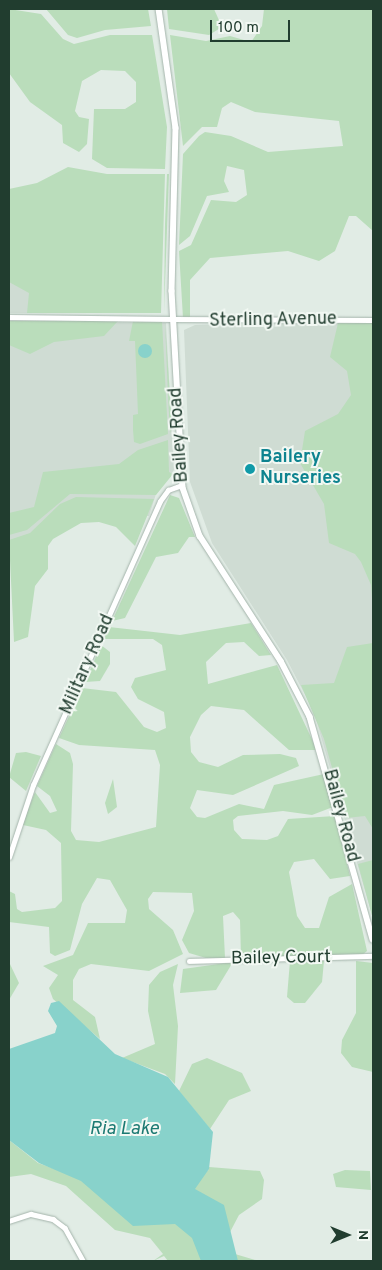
<!DOCTYPE html>
<html>
<head>
<meta charset="utf-8">
<style>
  body { margin:0 }
  #map { position:relative; width:382px; height:1270px; overflow:hidden; background:#e1ece5; font-family:Overpass,sans-serif }
  div>[style] { position:absolute }
  .built>* { inset:0; background:#cfdcd3 }
  .green>* { inset:0; background:#baddbb }
  .water>* { inset:0; background:#88d2cb }
  .round { border-radius:50% }
  .roads { filter:drop-shadow(0 0 1px #a4b4ab) drop-shadow(0 0 1px #a4b4ab) }
  .minor>* { height:4.5px; margin:-2.25px; padding:0 2.25px; transform-origin:2.25px; border-radius:2.25px; background:#fff }
  .tertiary>* { height:5px; margin:-2.5px; padding:0 2.5px; transform-origin:2.5px; border-radius:2.5px; background:#fff }
  .secondary>* { height:5.5px; margin:-2.75px; padding:0 2.75px; transform-origin:2.75px; border-radius:2.75px; background:#fff }
  .dots>* { width:14px; height:14px; translate:-50% -50%; box-sizing:border-box; border:2px solid #f2f8f3; border-radius:50% }
  span { translate:-50% -50%; white-space:nowrap; text-align:center; line-height:1.15; -webkit-text-stroke:4px #f2f8f3; paint-order:stroke }
  .street-label { font-size:18px; color:#213d2f }
  .culture-label { font-size:18px; color:#0d838f; font-weight:700 }
  .left { translate:0 -50%; text-align:left }
  .water-label { font-size:19px; color:#1b7972; font-style:italic }
  .frame { position:absolute; inset:0; border:10px solid #213d2f; pointer-events:none }
  .north { position:absolute; left:322px; top:1210px; width:50px; height:50px; -webkit-text-stroke:4px #f2f8f3; paint-order:stroke; rotate:90deg; font-size:14px; font-weight:700; line-height:20px; text-align:center; color:#213d2f }
  .north::after { content:''; display:block; margin:auto; width:18px; height:22px; background:#213d2f; clip-path:polygon(50% 0,100% 100%,50% 72%,0 100%) }
  .scale { position:absolute; left:210px; top:20px; width:80px; height:22px; box-sizing:border-box; border:2px solid #213d2f; border-top:0; padding-left:6px; font-size:15px; line-height:18px; white-space:nowrap; color:#213d2f; -webkit-text-stroke:4px #f2f8f3; paint-order:stroke }
</style>
</head>
<body>
<div id="map">
  <div class="built">
    <i style="clip-path:polygon(9px 231px,73px 313px,9px 313px)"></i>
    <i style="clip-path:polygon(9px 321px,166px 323px,174px 470px,156px 494px,149px 516px,80px 516px,9px 547px)"></i>
    <i style="clip-path:polygon(255px 323px,373px 323px,373px 919px,314px 712px,287px 660px,212px 543px,190px 482px,184px 330px,195px 325px)"></i>
  </div>
  <div class="green">
    <i style="clip-path:polygon(9px 9px,41px 14px,63px 39px,74px 44px,110px 35px,152px 35px,167px 127px,165px 169px,107px 168px,92px 159px,94px 109px,125px 109px,136px 102px,136px 82px,125px 71px,101px 70px,82px 81px,75px 111px,79px 117px,89px 119px,87px 144px,79px 152px,63px 143px,62px 125px,30px 102px,9px 73px)"></i>
    <i style="clip-path:polygon(46px 9px,148px 9px,151px 26px,105px 30px,77px 38px,68px 35px)"></i>
    <i style="clip-path:polygon(167px 9px,214px 9px,222px 27px,209px 35px,169px 29px)"></i>
    <i style="clip-path:polygon(264px 9px,373px 9px,373px 231px,356px 216px,349px 216px,335px 251px,319px 261px,288px 251px,210px 258px,190px 280px,190px 319px,183px 318px,179px 251px,191px 245px,211px 200px,236px 202px,247px 195px,244px 170px,227px 166px,224px 181px,229px 192px,207px 196px,190px 236px,179px 245px,183px 154px,199px 136px,205px 132px,231px 136px,268px 152px,343px 146px,339px 121px,255px 112px,231px 102px,222px 108px,217px 127px,202px 127px,183px 146px,170px 35px,206px 41px,230px 36px,251px 42px,262px 26px)"></i>
    <i style="clip-path:polygon(68px 167px,107px 174px,165px 174px,161px 313px,27px 313px,29px 293px,9px 282px,9px 189px,37px 183px)"></i>
    <i style="clip-path:polygon(167px 174px,169px 174px,164px 312px,165px 224px)"></i>
    <i style="clip-path:polygon(9px 321px,118px 321px,104px 336px,54px 342px,30px 354px,9px 345px)"></i>
    <i style="clip-path:polygon(133px 321px,162px 321px,168px 434px,140px 444px,134px 442px,133px 430px,133px 415px,138px 414px,135px 341px,129px 341px)"></i>
    <i style="clip-path:polygon(165px 322px,172px 426px,170px 433px,168px 396px)"></i>
    <i style="clip-path:polygon(338px 323px,373px 323px,373px 612px,371px 585px,361px 562px,355px 554px,329px 543px,324px 504px,300px 463px,305px 431px,338px 414px,351px 395px,347px 371px,330px 357px)"></i>
    <i style="clip-path:polygon(168px 440px,169px 472px,173px 474px,156px 495px,70px 494px,27px 530px,9px 535px,9px 513px,34px 507px,43px 472px,119px 464px,138px 450px)"></i>
    <i style="clip-path:polygon(170px 495px,179px 498px,195px 537px,189px 537px,178px 553px,156px 557px,125px 618px,112px 621px)"></i>
    <i style="clip-path:polygon(76px 497px,154px 499px,135px 546px,116px 527px,99px 522px,81px 523px,53px 539px,48px 546px,48px 569px,35px 586px,28px 637px,14px 642px,9px 540px,30px 533px,60px 504px)"></i>
    <i style="clip-path:polygon(251px 623px,271px 655px,259px 656px,244px 642px,226px 643px,206px 662px,208px 684px,277px 665px,317px 750px,289px 750px,244px 710px,211px 706px,201px 715px,190px 737px,191px 752px,199px 762px,218px 767px,243px 755px,280px 754px,296px 758px,299px 766px,233px 795px,197px 790px,190px 808px,197px 817px,205px 818px,239px 804px,264px 809px,274px 785px,324px 774px,333px 807px,312px 815px,283px 811px,238px 816px,233px 820px,234px 830px,242px 839px,267px 840px,278px 836px,288px 819px,335px 816px,350px 876px,330px 879px,314px 859px,294px 862px,289px 872px,297px 916px,305px 928px,319px 928px,329px 897px,352px 884px,367px 951px,362px 955px,241px 958px,240px 920px,233px 912px,223px 916px,225px 958px,206px 958px,189px 953px,182px 940px,194px 911px,192px 893px,153px 892px,148px 899px,149px 909px,173px 930px,183px 954px,149px 971px,91px 964px,79px 969px,73px 980px,73px 1000px,95px 1017px,100px 1039px,53px 999px,49px 988px,58px 975px,43px 966px,73px 955px,88px 923px,125px 923px,127px 910px,110px 880px,97px 878px,82px 904px,70px 950px,55px 956px,50px 953px,49px 927px,9px 922px,9px 891px,15px 894px,17px 909px,22px 912px,55px 908px,62px 901px,61px 843px,46px 830px,23px 825px,26px 815px,35px 792px,50px 813px,57px 811px,50px 796px,37px 786px,56px 744px,70px 753px,73px 764px,71px 831px,76px 840px,99px 842px,156px 827px,160px 765px,155px 750px,79px 745px,59px 738px,82px 688px,116px 692px,144px 727px,157px 732px,166px 728px,164px 712px,138px 699px,131px 687px,135px 678px,166px 670px,162px 645px,153px 639px,104px 639px,109px 627px,180px 635px)"></i>
    <i style="clip-path:polygon(373px 643px,373px 829px,365px 816px,346px 818px,324px 739px,301px 685px,334px 683px,347px 647px)"></i>
    <i style="clip-path:polygon(101px 645px,110px 652px,110px 664px,100px 681px,85px 682px)"></i>
    <i style="clip-path:polygon(26px 752px,41px 756px,26px 791px,9px 777px,16px 753px)"></i>
    <i style="clip-path:polygon(113px 779px,117px 807px,108px 814px,105px 803px)"></i>
    <i style="clip-path:polygon(373px 860px,373px 919px,358px 864px)"></i>
    <i style="clip-path:polygon(290px 961px,324px 961px,322px 982px,305px 1003px,294px 1003px,287px 997px)"></i>
    <i style="clip-path:polygon(356px 961px,373px 963px,373px 1072px,352px 1067px,341px 1053px,342px 1040px,356px 1013px)"></i>
    <i style="clip-path:polygon(9px 962px,19px 983px,9px 1000px)"></i>
    <i style="clip-path:polygon(233px 962px,216px 990px,180px 993px,183px 969px)"></i>
    <i style="clip-path:polygon(178px 964px,173px 985px,178px 1026px,175px 1084px,165px 1074px,122px 1058px,155px 1044px,148px 1011px,149px 985px,160px 972px)"></i>
    <i style="clip-path:polygon(207px 1058px,242px 1073px,251px 1091px,229px 1100px,210px 1129px,179px 1091px,192px 1064px)"></i>
    <i style="clip-path:polygon(9px 1140px,38px 1163px,63px 1172px,208px 1171px,209px 1167px,260px 1171px,264px 1180px,262px 1199px,239px 1215px,229px 1234px,235px 1254px,259px 1261px,168px 1261px,164px 1256px,153px 1261px,163px 1254px,150px 1238px,115px 1230px,66px 1186px,31px 1174px,9px 1177px)"></i>
    <i style="clip-path:polygon(345px 1170px,370px 1171px,371px 1190px,336px 1187px,333px 1174px)"></i>
  </div>
  <div class="water">
    <i class="round" style="left:138px;top:344px;width:14px;height:14px"></i>
    <i style="clip-path:polygon(59px 1001px,115px 1054px,168px 1077px,213px 1132px,209px 1169px,195px 1189px,224px 1205px,238px 1261px,201px 1261px,192px 1238px,175px 1224px,133px 1226px,81px 1181px,39px 1163px,9px 1140px,9px 1049px,55px 1033px,57px 1026px,48px 1011px,51px 1003px)"></i>
  </div>
  <div class="roads">
    <div class="minor">
      <i style="left:9px;top:317px;width:164px;rotate:0.7deg"></i>
      <i style="left:189px;top:961px;width:184px;rotate:-1.6deg"></i>
      <i style="left:9px;top:1221px;width:23px;rotate:-18deg"></i>
      <i style="left:31px;top:1214px;width:23px;rotate:13deg"></i>
      <i style="left:53px;top:1219px;width:15px;rotate:37deg"></i>
      <i style="left:65px;top:1228px;width:38px;rotate:61deg"></i>
    </div>
    <div class="tertiary">
      <i style="left:173px;top:319px;width:200px;rotate:0.3deg"></i>
      <i style="left:9px;top:857px;width:76px;rotate:-71.6deg"></i>
      <i style="left:33px;top:785px;width:311px;rotate:-65.9deg"></i>
      <i style="left:160px;top:501px;width:14px;rotate:-54deg"></i>
      <i style="left:168px;top:490px;width:15px;rotate:-20deg"></i>
    </div>
    <div class="secondary">
      <i style="left:159px;top:9px;width:120px;rotate:81.9deg"></i>
      <i style="left:176px;top:128px;width:163px;rotate:91.4deg"></i>
      <i style="left:172px;top:291px;width:197px;rotate:86.8deg"></i>
      <i style="left:183px;top:488px;width:51px;rotate:70.5deg"></i>
      <i style="left:200px;top:536px;width:149px;rotate:57.1deg"></i>
      <i style="left:281px;top:661px;width:63px;rotate:62.6deg"></i>
      <i style="left:310px;top:717px;width:231px;rotate:74.2deg"></i>
    </div>
  </div>
  <div class="dots">
    <i style="left:250px;top:469px;background:#0f9aa8"></i>
  </div>
  <div class="street-label">
    <span style="left:273px;top:321px;rotate:-1deg">Sterling Avenue</span>
    <span style="left:180px;top:435px;rotate:-94deg">Bailey Road</span>
    <span style="left:88px;top:665px;rotate:-66deg">Military Road</span>
    <span style="left:340px;top:816px;rotate:75deg">Bailey Road</span>
    <span style="left:281px;top:959px;rotate:-1deg">Bailey Court</span>
  </div>
  <div class="culture-label">
    <span class="left" style="left:260px;top:469px">Bailery<br>Nurseries</span>
  </div>
  <div class="water-label">
    <span style="left:124px;top:1130px">Ria Lake</span>
  </div>
  <div class="frame"></div>
  <div class="north">N</div>
  <div class="scale">100 m</div>
</div>
</body>
</html>
